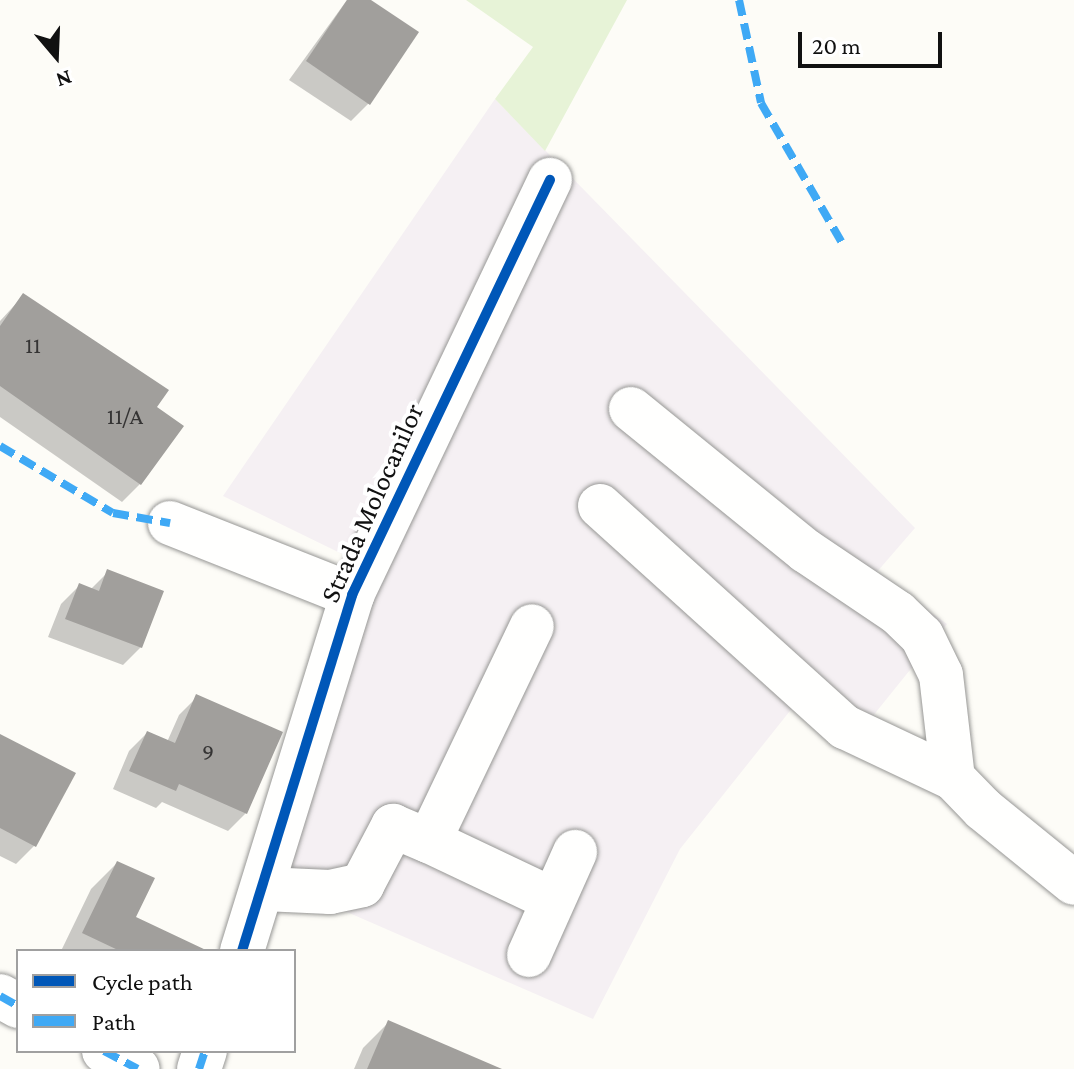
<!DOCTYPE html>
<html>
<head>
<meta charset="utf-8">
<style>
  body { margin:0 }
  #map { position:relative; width:1074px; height:1069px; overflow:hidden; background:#fdfcf7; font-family:"Crimson Pro",serif }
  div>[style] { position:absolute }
  .industrial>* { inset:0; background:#f5f0f3 }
  .green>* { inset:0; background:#e7f3d7 }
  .shadow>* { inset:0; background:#0003 }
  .building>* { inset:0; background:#a19f9c }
  .roads { filter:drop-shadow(0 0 2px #979795) drop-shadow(0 0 2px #979795) }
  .minor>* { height:44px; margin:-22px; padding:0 22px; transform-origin:22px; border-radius:22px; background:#fffffe }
  .quiet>* { height:8px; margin-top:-4px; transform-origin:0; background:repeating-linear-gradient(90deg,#3fa9f5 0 16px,transparent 0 24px) }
  .cycleway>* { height:10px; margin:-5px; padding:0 5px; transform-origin:5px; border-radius:5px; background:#0057b8 }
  span { translate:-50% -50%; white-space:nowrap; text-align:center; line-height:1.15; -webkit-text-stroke:8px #fff; paint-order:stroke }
  .number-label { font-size:24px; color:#353434 }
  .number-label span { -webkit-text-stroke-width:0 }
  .street-label { font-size:28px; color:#111 }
  .legend { position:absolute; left:16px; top:949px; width:280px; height:104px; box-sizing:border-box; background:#fff; border:2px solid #a0a0a0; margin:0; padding:10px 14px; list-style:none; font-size:24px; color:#111 }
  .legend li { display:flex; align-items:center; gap:16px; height:40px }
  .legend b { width:40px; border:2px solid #a0a0a0 }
  .north { position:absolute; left:16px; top:16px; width:80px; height:80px; -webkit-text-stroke:6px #fff; paint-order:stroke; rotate:161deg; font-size:22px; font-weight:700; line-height:32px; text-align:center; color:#111 }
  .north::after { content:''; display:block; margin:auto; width:28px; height:36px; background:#111; clip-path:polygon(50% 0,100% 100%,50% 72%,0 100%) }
  .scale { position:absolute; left:798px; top:32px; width:144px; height:36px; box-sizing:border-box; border:4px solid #111; border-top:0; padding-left:10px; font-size:24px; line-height:28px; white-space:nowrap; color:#111; -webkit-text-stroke:6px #fff; paint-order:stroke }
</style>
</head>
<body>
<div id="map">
  <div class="industrial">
    <i style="clip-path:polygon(495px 99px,915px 528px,876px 573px,947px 624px,864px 727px,813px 682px,680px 849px,593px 1019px,324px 902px,288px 913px,285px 863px,375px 570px,223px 496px)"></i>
  </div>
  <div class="green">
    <i style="clip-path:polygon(466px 0,627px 0,545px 151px,495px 99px,533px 47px)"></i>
  </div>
  <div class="shadow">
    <i style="clip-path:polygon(347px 0,368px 0,369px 103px,351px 121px,289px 80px)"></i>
    <i style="clip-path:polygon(23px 296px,154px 407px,140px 484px,122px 502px,0 417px,0 321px)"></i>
    <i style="clip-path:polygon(108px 572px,141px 647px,123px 665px,48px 637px,61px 604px,79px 586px,90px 590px)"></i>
    <i style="clip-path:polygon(197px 697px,246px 813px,228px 831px,162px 802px,156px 808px,113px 789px,129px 751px,147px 733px,167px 742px,179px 715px)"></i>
    <i style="clip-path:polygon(0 736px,34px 846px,16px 864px,0 856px)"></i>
    <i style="clip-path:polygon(117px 863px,134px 918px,200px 951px,61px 951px,91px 889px)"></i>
    <i style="clip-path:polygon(389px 1022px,497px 1069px,354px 1069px,363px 1048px)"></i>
  </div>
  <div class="building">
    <i style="clip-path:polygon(347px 0,371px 0,419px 32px,370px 105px,306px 61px)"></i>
    <i style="clip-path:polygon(23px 293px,169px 390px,157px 407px,184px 426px,141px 485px,0 386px,0 326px)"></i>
    <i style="clip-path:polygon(107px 569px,164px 591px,142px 648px,65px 619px,79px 583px,99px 591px)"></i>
    <i style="clip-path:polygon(196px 694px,283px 732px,247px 814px,179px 784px,176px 791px,129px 771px,147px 731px,175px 743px)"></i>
    <i style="clip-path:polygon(0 734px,76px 773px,36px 847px,0 828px)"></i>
    <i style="clip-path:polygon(117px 861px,155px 878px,136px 917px,208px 951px,120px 951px,82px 933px)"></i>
    <i style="clip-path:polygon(388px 1020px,502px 1069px,367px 1069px)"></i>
  </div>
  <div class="roads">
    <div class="minor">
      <i style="left:631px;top:409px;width:225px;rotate:39.1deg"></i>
      <i style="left:806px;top:551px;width:111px;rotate:34deg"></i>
      <i style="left:898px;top:613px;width:33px;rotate:44deg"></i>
      <i style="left:922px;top:636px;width:43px;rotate:64deg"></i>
      <i style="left:941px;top:675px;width:104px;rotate:83.4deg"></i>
      <i style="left:953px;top:778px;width:43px;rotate:45.9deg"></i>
      <i style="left:983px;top:809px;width:117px;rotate:39.1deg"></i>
      <i style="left:600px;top:506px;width:330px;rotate:42.1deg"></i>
      <i style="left:845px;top:727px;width:119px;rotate:25.3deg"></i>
      <i style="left:170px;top:523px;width:196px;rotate:21.6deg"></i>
      <i style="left:429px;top:841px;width:137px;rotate:25.4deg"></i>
      <i style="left:264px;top:889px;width:66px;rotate:2.6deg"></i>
      <i style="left:330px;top:892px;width:33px;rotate:-12deg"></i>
      <i style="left:362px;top:885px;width:67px;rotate:-62.3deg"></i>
      <i style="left:393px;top:826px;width:39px;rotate:23deg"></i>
      <i style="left:429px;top:841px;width:238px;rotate:-64.4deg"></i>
      <i style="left:242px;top:951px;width:373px;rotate:-72.8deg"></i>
      <i style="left:352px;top:595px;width:460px;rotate:-64.5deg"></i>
      <i style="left:529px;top:955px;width:113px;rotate:-65.9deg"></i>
      <i style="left:0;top:996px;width:21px;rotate:29deg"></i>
      <i style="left:104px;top:1051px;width:38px;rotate:28deg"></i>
      <i style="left:199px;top:1069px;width:19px;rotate:-72deg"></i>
    </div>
  </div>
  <div class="quiet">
    <i style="left:739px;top:0;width:105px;rotate:77.9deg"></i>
    <i style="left:761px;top:103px;width:160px;rotate:59.9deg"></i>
    <i style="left:0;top:446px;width:131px;rotate:30.7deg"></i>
    <i style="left:113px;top:513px;width:58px;rotate:10deg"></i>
    <i style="left:0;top:996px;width:21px;rotate:29deg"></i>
    <i style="left:104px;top:1051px;width:38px;rotate:28deg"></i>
    <i style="left:199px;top:1069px;width:19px;rotate:-72deg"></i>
  </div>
  <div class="cycleway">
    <i style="left:242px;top:951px;width:373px;rotate:-72.8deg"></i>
    <i style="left:352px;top:595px;width:460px;rotate:-64.5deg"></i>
  </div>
  <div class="number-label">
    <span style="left:33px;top:345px">11</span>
    <span style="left:125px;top:416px">11/A</span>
    <span style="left:208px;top:752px">9</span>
  </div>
  <div class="street-label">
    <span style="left:372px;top:503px;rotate:-66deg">Strada Molocanilor</span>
  </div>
  <ul class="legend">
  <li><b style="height:10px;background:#0057b8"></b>Cycle path</li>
  <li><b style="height:10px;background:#3fa9f5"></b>Path</li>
  </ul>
  <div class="north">N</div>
  <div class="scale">20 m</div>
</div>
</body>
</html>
